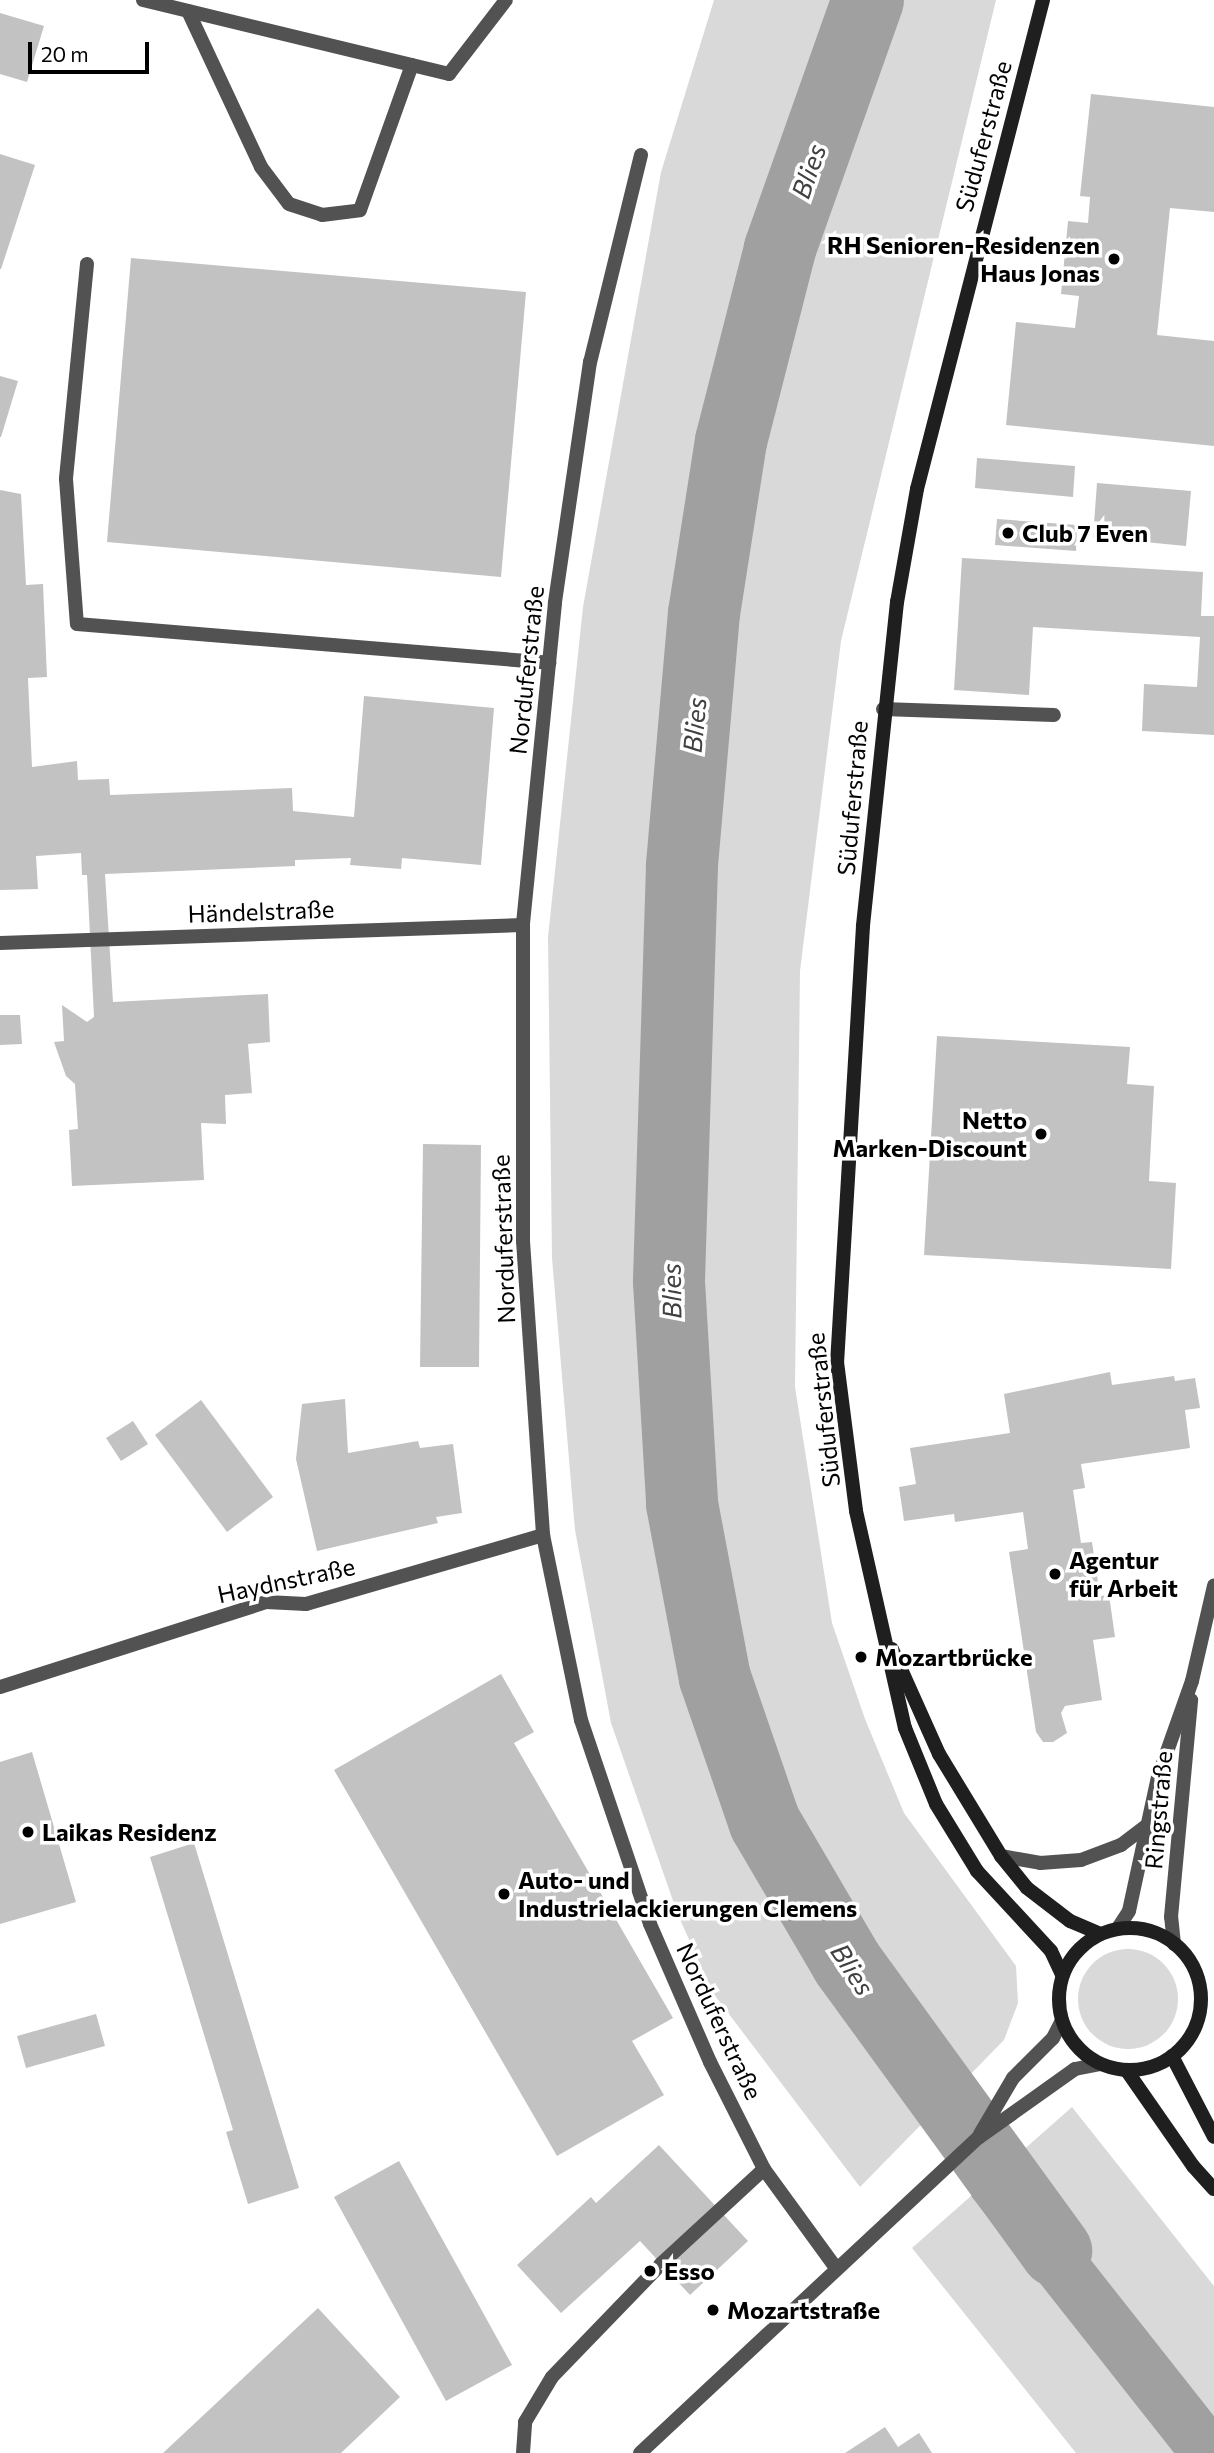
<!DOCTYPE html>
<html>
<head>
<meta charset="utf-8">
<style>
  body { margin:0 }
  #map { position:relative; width:1214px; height:2453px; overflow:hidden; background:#fff; font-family:Commissioner,sans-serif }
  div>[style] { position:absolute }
  .green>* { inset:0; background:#d9d9d9 }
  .round { border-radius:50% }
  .water>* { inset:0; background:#a0a0a0 }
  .river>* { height:72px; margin:-36px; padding:0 36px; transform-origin:36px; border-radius:36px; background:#a0a0a0 }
  .building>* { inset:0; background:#c2c2c2 }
  .service>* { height:14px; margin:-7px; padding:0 7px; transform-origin:7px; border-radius:7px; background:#525252 }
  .minor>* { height:14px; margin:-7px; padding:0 7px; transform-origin:7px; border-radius:7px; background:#525252 }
  .tertiary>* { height:14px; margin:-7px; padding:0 7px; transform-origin:7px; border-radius:7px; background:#525252 }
  .secondary>* { height:14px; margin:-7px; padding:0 7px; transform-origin:7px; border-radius:7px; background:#1f1f1f }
  .secondary>.ring { margin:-7px; padding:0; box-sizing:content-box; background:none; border:14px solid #1f1f1f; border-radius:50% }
  .dots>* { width:19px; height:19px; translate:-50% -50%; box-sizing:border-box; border:4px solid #fff; border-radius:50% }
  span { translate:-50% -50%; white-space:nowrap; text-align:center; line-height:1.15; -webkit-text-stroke:7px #fff; paint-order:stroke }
  .street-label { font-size:24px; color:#000 }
  .poi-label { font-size:24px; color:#000; font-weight:700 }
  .right { translate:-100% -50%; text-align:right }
  .left { translate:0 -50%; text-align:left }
  .water-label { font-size:26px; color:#414141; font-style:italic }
  .scale { position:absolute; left:28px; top:42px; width:121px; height:32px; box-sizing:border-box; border:4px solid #000; border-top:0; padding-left:9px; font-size:21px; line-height:24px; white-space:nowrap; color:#000; -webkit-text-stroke:5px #fff; paint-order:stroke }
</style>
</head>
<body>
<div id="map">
  <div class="green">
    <i style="clip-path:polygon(714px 0,996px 0,841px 641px,800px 971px,795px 1387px,832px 1623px,865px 1719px,904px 1813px,1016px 1966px,1018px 2003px,1004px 2040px,860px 2187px,713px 1993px,678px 1915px,611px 1723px,575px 1530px,552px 1258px,548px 937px,583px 607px,661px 172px)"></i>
    <i class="round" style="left:1078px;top:1949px;width:100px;height:100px"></i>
    <i style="clip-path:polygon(1072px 2107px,1214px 2286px,1214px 2416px,1012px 2160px)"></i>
    <i style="clip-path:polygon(971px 2196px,1174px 2453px,1076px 2453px,912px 2248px)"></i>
  </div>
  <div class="water">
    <i style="clip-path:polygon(1012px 2160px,1214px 2416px,1214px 2453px,1174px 2453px,971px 2196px)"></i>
  </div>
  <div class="river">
    <i style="left:868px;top:0;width:264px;rotate:109.5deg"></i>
    <i style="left:780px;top:249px;width:198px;rotate:104.3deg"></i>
    <i style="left:731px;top:441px;width:174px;rotate:98.9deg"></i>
    <i style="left:704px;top:613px;width:254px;rotate:95deg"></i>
    <i style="left:682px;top:866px;width:416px;rotate:91.8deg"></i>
    <i style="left:669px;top:1282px;width:222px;rotate:86.6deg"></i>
    <i style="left:682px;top:1504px;width:177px;rotate:79.3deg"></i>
    <i style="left:715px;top:1678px;width:153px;rotate:71deg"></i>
    <i style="left:765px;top:1823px;width:162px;rotate:59.6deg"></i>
    <i style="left:847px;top:1963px;width:356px;rotate:54deg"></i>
  </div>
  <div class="building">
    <i style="clip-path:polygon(0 13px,44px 26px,27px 82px,0 74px)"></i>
    <i style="clip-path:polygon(1091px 94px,1214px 107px,1214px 212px,1170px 208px,1157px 335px,1214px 341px,1214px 446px,1006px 425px,1016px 322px,1075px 328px,1079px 296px,1061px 294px,1068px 221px,1088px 223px,1090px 197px,1080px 196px)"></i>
    <i style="clip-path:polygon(0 154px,35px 165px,1px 269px,0 269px)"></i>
    <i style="clip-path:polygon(131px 258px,526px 292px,501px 577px,107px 542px)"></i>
    <i style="clip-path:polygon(0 376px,18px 381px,1px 437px,0 437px)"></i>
    <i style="clip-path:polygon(977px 458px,1075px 466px,1073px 497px,975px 488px)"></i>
    <i style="clip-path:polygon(1097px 483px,1191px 491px,1186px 546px,1093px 537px)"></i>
    <i style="clip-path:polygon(0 490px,21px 494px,26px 585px,43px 584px,47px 677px,28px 678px,32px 767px,77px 761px,78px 780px,109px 779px,110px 795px,292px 788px,293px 811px,354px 817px,364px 696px,494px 708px,481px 865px,402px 858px,401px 869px,350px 865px,351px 858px,295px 860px,295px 866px,105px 874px,113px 1002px,268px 994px,270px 1042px,248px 1044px,252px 1093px,225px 1095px,226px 1124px,201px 1123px,204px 1180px,72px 1186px,69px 1130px,78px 1129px,75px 1084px,66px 1076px,54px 1042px,64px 1041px,62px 1005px,87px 1022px,94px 1017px,87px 875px,82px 875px,81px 853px,36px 856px,38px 889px,0 890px)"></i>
    <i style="clip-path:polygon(997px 519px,1077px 525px,1076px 551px,995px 545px)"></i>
    <i style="clip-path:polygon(962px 558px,1203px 572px,1201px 616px,1214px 616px,1214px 735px,1142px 731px,1144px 684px,1197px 687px,1200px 637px,1033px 627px,1029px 695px,954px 690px)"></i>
    <i style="clip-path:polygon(0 1015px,20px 1015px,22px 1044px,0 1045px)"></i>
    <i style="clip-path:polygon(937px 1036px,1130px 1047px,1127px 1084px,1154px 1086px,1149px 1181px,1176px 1183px,1171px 1269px,924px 1255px)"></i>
    <i style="clip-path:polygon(423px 1144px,481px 1145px,479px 1367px,420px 1367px)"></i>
    <i style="clip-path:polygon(1110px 1372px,1112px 1385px,1174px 1376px,1175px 1381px,1195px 1378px,1200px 1408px,1185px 1410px,1190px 1448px,1081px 1464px,1085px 1488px,1073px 1490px,1081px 1543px,1092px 1542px,1100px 1596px,1109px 1595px,1115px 1637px,1093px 1640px,1102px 1700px,1065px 1706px,1061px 1713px,1067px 1733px,1053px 1742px,1043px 1742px,1036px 1732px,1009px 1552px,1028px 1549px,1023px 1512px,955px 1522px,954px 1514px,904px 1521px,899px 1487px,916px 1484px,910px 1448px,1010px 1433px,1004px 1394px)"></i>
    <i style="clip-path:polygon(345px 1399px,348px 1453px,418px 1441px,420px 1448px,453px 1444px,462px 1513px,436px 1517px,438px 1523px,317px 1551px,296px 1459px,302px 1404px)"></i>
    <i style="clip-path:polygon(201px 1400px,273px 1497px,227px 1532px,155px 1435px)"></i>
    <i style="clip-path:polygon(133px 1421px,148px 1444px,121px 1461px,106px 1438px)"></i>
    <i style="clip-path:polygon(501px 1674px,534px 1732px,514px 1743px,673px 2018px,632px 2041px,664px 2095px,557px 2156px,334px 1770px)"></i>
    <i style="clip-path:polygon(32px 1752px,76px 1902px,0 1924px,0 1762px)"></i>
    <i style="clip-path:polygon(194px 1843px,299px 2188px,248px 2204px,226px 2132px,233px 2130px,150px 1857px)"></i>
    <i style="clip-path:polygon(96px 2014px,105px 2046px,26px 2068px,17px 2036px)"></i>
    <i style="clip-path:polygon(659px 2145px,748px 2241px,690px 2295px,640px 2241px,561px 2313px,517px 2265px,591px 2197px,596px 2203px)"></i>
    <i style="clip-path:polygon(399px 2161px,512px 2365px,446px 2401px,334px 2197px)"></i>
    <i style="clip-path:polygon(318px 2308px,400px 2397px,341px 2453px,163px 2453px)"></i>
    <i style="clip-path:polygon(885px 2427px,898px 2447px,919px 2433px,932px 2453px,845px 2453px)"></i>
  </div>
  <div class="service">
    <i style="left:188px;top:11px;width:172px;rotate:64.9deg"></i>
    <i style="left:261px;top:167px;width:46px;rotate:52.9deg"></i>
    <i style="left:289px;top:204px;width:35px;rotate:18deg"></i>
    <i style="left:322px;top:215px;width:38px;rotate:-7deg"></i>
    <i style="left:360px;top:210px;width:154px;rotate:-70.3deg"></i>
    <i style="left:449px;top:74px;width:93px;rotate:-52.4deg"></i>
    <i style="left:87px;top:264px;width:216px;rotate:95.6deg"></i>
    <i style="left:66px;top:479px;width:145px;rotate:85.7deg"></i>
    <i style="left:77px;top:624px;width:474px;rotate:4.7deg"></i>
    <i style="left:883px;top:709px;width:171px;rotate:2deg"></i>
    <i style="left:523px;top:2453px;width:31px;rotate:-86deg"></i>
    <i style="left:525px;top:2422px;width:52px;rotate:-59deg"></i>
    <i style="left:552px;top:2377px;width:157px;rotate:-46deg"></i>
    <i style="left:661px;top:2264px;width:140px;rotate:-42.7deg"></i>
  </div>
  <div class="minor">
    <i style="left:143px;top:0;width:315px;rotate:13.6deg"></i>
    <i style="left:641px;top:155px;width:213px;rotate:103.8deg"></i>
    <i style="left:590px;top:362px;width:244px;rotate:98.3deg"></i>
    <i style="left:555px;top:603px;width:324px;rotate:95.7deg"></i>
    <i style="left:523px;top:925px;width:316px;rotate:90deg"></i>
    <i style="left:523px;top:1241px;width:295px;rotate:86.1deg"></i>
    <i style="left:543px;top:1535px;width:189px;rotate:78.4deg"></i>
    <i style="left:581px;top:1720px;width:215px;rotate:71.3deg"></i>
    <i style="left:650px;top:1924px;width:150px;rotate:66.5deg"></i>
    <i style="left:710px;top:2062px;width:120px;rotate:63.2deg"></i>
    <i style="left:764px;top:2169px;width:122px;rotate:54deg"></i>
    <i style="left:0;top:943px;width:523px;rotate:-1.97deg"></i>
    <i style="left:0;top:1687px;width:279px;rotate:-17.7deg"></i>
    <i style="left:266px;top:1602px;width:40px;rotate:2.9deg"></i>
    <i style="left:306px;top:1604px;width:247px;rotate:-16.2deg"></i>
  </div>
  <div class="tertiary">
    <i style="left:1001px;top:1856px;width:40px;rotate:10deg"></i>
    <i style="left:1040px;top:1863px;width:41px;rotate:-4.2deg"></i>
    <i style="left:1081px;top:1860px;width:43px;rotate:-20.6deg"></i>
    <i style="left:1121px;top:1845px;width:30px;rotate:-37deg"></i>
    <i style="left:1118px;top:1928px;width:20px;rotate:-57deg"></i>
    <i style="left:1129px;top:1911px;width:137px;rotate:-77.8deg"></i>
    <i style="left:1158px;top:1777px;width:102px;rotate:-70.5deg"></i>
    <i style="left:1192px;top:1681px;width:98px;rotate:-77deg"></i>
    <i style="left:1174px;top:1944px;width:27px;rotate:-96deg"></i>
    <i style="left:1171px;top:1917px;width:218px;rotate:-84.7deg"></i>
    <i style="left:980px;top:2134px;width:65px;rotate:-59.5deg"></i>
    <i style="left:1013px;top:2078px;width:57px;rotate:-45deg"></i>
    <i style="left:1053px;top:2038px;width:20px;rotate:-63deg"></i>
    <i style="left:640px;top:2453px;width:462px;rotate:-43deg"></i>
    <i style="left:978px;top:2138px;width:119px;rotate:-35.4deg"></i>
    <i style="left:1075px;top:2069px;width:25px;rotate:-11deg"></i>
  </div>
  <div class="secondary">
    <i style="left:1043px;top:0;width:505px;rotate:104.45deg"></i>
    <i style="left:917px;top:489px;width:115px;rotate:100deg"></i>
    <i style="left:897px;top:602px;width:326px;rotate:96deg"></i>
    <i style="left:863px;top:926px;width:437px;rotate:93.4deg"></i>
    <i style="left:837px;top:1362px;width:150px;rotate:82.7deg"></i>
    <i style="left:856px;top:1511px;width:222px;rotate:77.3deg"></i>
    <i style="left:905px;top:1728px;width:82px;rotate:67.8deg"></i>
    <i style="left:936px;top:1804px;width:79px;rotate:58.5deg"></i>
    <i style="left:977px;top:1871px;width:109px;rotate:47.2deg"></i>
    <i style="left:1051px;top:1951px;width:26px;rotate:65deg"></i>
    <i style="left:892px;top:1649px;width:115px;rotate:65.9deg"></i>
    <i style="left:939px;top:1754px;width:119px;rotate:58.7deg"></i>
    <i style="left:1001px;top:1856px;width:41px;rotate:50.9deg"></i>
    <i style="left:1027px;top:1888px;width:54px;rotate:37.5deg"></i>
    <i style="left:1070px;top:1921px;width:33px;rotate:23deg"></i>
    <i class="ring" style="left:1059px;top:1928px;width:128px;height:128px"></i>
    <i style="left:1172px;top:2056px;width:91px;rotate:62.6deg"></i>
    <i style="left:1127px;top:2071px;width:116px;rotate:55.2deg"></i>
    <i style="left:1193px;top:2166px;width:31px;rotate:48deg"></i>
  </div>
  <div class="dots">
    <i style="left:1114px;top:259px;background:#000"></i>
    <i style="left:1008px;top:533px;background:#000"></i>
    <i style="left:1041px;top:1134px;background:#000"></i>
    <i style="left:1055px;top:1574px;background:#000"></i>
    <i style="left:861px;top:1657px;background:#000"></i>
    <i style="left:28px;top:1832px;background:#000"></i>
    <i style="left:504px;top:1894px;background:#000"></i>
    <i style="left:650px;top:2271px;background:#000"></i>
    <i style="left:713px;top:2310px;background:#000"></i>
  </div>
  <div class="street-label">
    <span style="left:983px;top:136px;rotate:-75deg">Süduferstraße</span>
    <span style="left:526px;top:670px;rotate:-84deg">Norduferstraße</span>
    <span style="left:852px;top:798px;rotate:-85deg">Süduferstraße</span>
    <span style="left:261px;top:911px;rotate:-2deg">Händelstraße</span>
    <span style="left:503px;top:1239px;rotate:-92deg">Norduferstraße</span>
    <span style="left:823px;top:1410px;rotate:-96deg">Süduferstraße</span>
    <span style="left:286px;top:1580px;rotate:-12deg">Haydnstraße</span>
    <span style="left:1158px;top:1810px;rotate:-85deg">Ringstraße</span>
    <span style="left:720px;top:2021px;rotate:65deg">Norduferstraße</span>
  </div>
  <div class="poi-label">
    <span class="right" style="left:1100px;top:259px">RH Senioren-Residenzen<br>Haus Jonas</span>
    <span class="left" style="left:1022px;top:533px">Club 7 Even</span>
    <span class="right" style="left:1027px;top:1134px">Netto<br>Marken-Discount</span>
    <span class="left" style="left:1069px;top:1574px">Agentur<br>für Arbeit</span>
    <span class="left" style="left:875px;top:1657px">Mozartbrücke</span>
    <span class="left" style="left:42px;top:1832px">Laikas Residenz</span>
    <span class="left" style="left:518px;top:1894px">Auto- und<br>Industrielackierungen Clemens</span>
    <span class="left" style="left:664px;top:2271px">Esso</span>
    <span class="left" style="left:727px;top:2310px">Mozartstraße</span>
  </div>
  <div class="water-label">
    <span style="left:808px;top:171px;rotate:-71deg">Blies</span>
    <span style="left:694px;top:725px;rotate:-85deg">Blies</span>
    <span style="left:671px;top:1291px;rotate:-91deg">Blies</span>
    <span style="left:853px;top:1969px;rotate:57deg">Blies</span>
  </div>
  <div class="scale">20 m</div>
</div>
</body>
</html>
